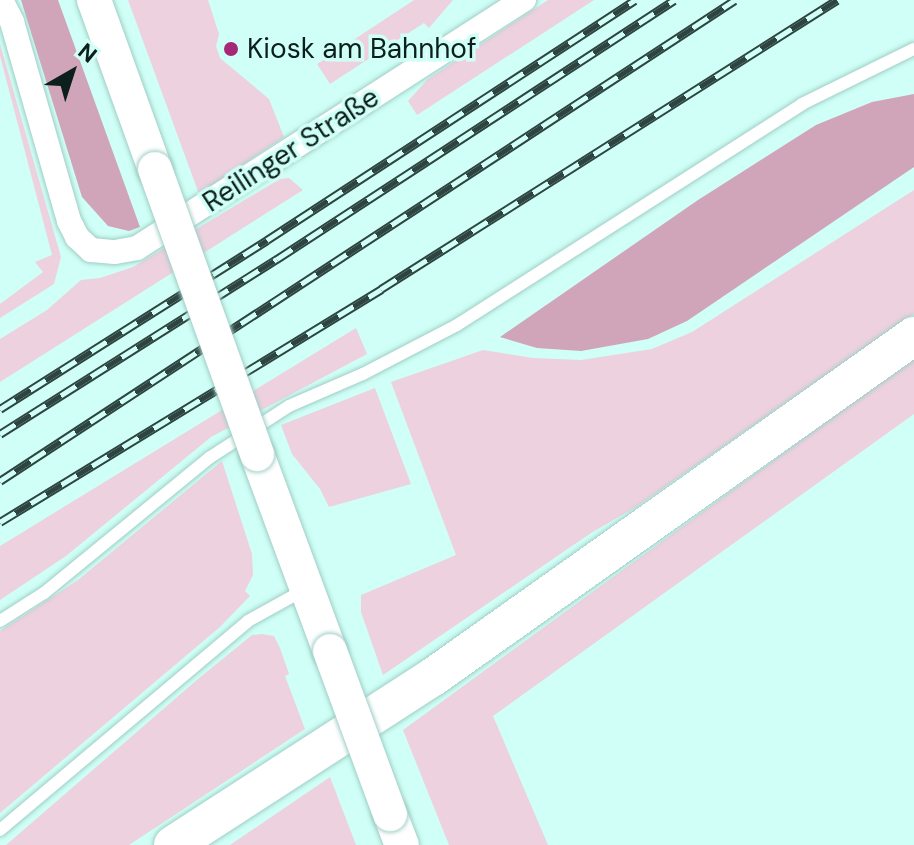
<!DOCTYPE html>
<html>
<head>
<meta charset="utf-8">
<style>
  body { margin:0 }
  #map { position:relative; width:914px; height:845px; overflow:hidden; background:#cffff6; font-family:"DM Sans",sans-serif }
  div>[style] { position:absolute }
  .green>* { inset:0; background:#eed1df }
  .forest>* { inset:0; background:#d0a5ba }
  .roads { filter:drop-shadow(0 0 2px #a0cec6) drop-shadow(0 0 2px #a0cec6) }
  .lane>* { height:12px; margin:-6px; padding:0 6px; transform-origin:6px; border-radius:6px; background:#fff }
  .street>* { height:24px; margin:-12px; padding:0 12px; transform-origin:12px; border-radius:12px; background:#fff }
  .secondary>* { height:34px; margin:-17px; padding:0 17px; transform-origin:17px; border-radius:17px; background:#fff }
  .primary>* { height:38px; margin:-19px; padding:0 19px; transform-origin:19px; border-radius:19px; background:#fff }
  .rail>* { height:9px; margin-top:-4.5px; transform-origin:0; background:repeating-linear-gradient(90deg,#cffff6 0 18px,#2d4440 0 36px); box-sizing:border-box; border-block:2px solid #2d4440 }
  .bridges { filter:drop-shadow(0 0 2px #a0cec6) drop-shadow(0 0 2px #a0cec6) }
  .secondary-bridge>* { height:34px; margin:-17px; padding:0 17px; transform-origin:17px; border-radius:17px; background:#fff }
  .dots>* { width:22px; height:22px; translate:-50% -50%; box-sizing:border-box; border:4px solid #cffff6; border-radius:50% }
  span { translate:-50% -50%; white-space:nowrap; text-align:center; line-height:1.15; -webkit-text-stroke:7px #cffff6; paint-order:stroke }
  .poi-label { font-size:28px; color:#0d1f1c }
  .left { translate:0 -50%; text-align:left }
  .street-label { font-size:28px; color:#0d1f1c }
  .north { position:absolute; left:32px; top:32px; width:80px; height:80px; -webkit-text-stroke:6px #cffff6; paint-order:stroke; rotate:39deg; font-size:22px; font-weight:700; line-height:32px; text-align:center; color:#0d1f1c }
  .north::after { content:''; display:block; margin:auto; width:28px; height:36px; background:#0d1f1c; clip-path:polygon(50% 0,100% 100%,50% 72%,0 100%) }
</style>
</head>
<body>
<div id="map">
  <div class="green">
    <i style="clip-path:polygon(128px 0,208px 0,219px 34px,216px 46px,220px 58px,269px 99px,284px 137px,199px 194px)"></i>
    <i style="clip-path:polygon(414px 0,453px 0,429px 28px,424px 23px,330px 84px,317px 64px)"></i>
    <i style="clip-path:polygon(548px 0,594px 0,417px 115px,408px 101px,428px 79px)"></i>
    <i style="clip-path:polygon(0 44px,61px 257px,54px 284px,0 318px,0 304px,43px 272px,35px 262px,52px 255px,0 56px)"></i>
    <i style="clip-path:polygon(289px 178px,303px 190px,0 382px,0 339px,47px 310px,81px 280px,100px 278px,133px 267px,280px 179px)"></i>
    <i style="clip-path:polygon(914px 190px,914px 314px,636px 507px,591px 533px,383px 675px,361px 612px,361px 595px,456px 555px,391px 382px,483px 350px,533px 358px,581px 360px,652px 349px,692px 332px)"></i>
    <i style="clip-path:polygon(356px 328px,367px 354px,211px 437px,66px 556px,0 600px,0 546px)"></i>
    <i style="clip-path:polygon(914px 358px,914px 414px,493px 716px,548px 845px,449px 845px,403px 730px)"></i>
    <i style="clip-path:polygon(375px 388px,411px 484px,329px 507px,320px 489px,292px 454px,281px 425px)"></i>
    <i style="clip-path:polygon(222px 461px,252px 554px,253px 575px,245px 591px,250px 596px,220px 627px,0 813px,0 631px,78px 580px)"></i>
    <i style="clip-path:polygon(262px 634px,274px 636px,280px 648px,289px 674px,285px 676px,305px 729px,129px 845px,6px 845px,198px 679px,252px 635px)"></i>
    <i style="clip-path:polygon(330px 777px,356px 845px,230px 845px)"></i>
  </div>
  <div class="forest">
    <i style="clip-path:polygon(21px 0,58px 0,140px 227px,129px 231px,108px 226px,82px 197px)"></i>
    <i style="clip-path:polygon(914px 94px,914px 167px,687px 321px,648px 339px,581px 351px,537px 348px,500px 337px,698px 200px,816px 125px,872px 102px)"></i>
  </div>
  <div class="roads">
    <div class="lane">
      <i style="left:0;top:621px;width:52px;rotate:-32.5deg"></i>
      <i style="left:44px;top:593px;width:213px;rotate:-39.3deg"></i>
      <i style="left:209px;top:458px;width:95px;rotate:-33deg"></i>
      <i style="left:289px;top:406px;width:81px;rotate:-23.4deg"></i>
      <i style="left:363px;top:374px;width:106px;rotate:-27.5deg"></i>
      <i style="left:457px;top:325px;width:410px;rotate:-32.6deg"></i>
      <i style="left:802px;top:104px;width:125px;rotate:-26.2deg"></i>
      <i style="left:0;top:830px;width:324px;rotate:-40.1deg"></i>
      <i style="left:248px;top:621px;width:64px;rotate:-29deg"></i>
    </div>
    <div class="street">
      <i style="left:1px;top:0;width:25px;rotate:63deg"></i>
      <i style="left:12px;top:22px;width:207px;rotate:74deg"></i>
      <i style="left:69px;top:221px;width:18px;rotate:63deg"></i>
      <i style="left:77px;top:237px;width:19px;rotate:43deg"></i>
      <i style="left:91px;top:250px;width:24px;rotate:5deg"></i>
      <i style="left:115px;top:252px;width:22px;rotate:-10deg"></i>
      <i style="left:137px;top:248px;width:460px;rotate:-32.7deg"></i>
    </div>
    <div class="secondary">
      <i style="left:94px;top:0;width:180px;rotate:70.2deg"></i>
      <i style="left:257px;top:454px;width:210px;rotate:69.7deg"></i>
      <i style="left:390px;top:814px;width:33px;rotate:69deg"></i>
    </div>
    <div class="primary">
      <i style="left:173px;top:845px;width:310px;rotate:-32.9deg"></i>
      <i style="left:433px;top:677px;width:590px;rotate:-35.33deg"></i>
    </div>
  </div>
  <div class="rail">
    <i style="left:0;top:409px;width:316px;rotate:-32.3deg"></i>
    <i style="left:267px;top:240px;width:439px;rotate:-33.1deg"></i>
    <i style="left:0;top:434px;width:328px;rotate:-32.3deg"></i>
    <i style="left:277px;top:259px;width:474px;rotate:-33.1deg"></i>
    <i style="left:0;top:481px;width:878px;rotate:-33.2deg"></i>
    <i style="left:0;top:522px;width:447px;rotate:-31.4deg"></i>
    <i style="left:381px;top:289px;width:540px;rotate:-32.37deg"></i>
  </div>
  <div class="bridges">
    <div class="secondary-bridge">
      <i style="left:155px;top:169px;width:303px;rotate:70.3deg"></i>
      <i style="left:330px;top:651px;width:174px;rotate:69.8deg"></i>
    </div>
  </div>
  <div class="dots">
    <i style="left:231px;top:49px;background:#a72777"></i>
  </div>
  <div class="poi-label">
    <span class="left" style="left:247px;top:49px">Kiosk am Bahnhof</span>
  </div>
  <div class="street-label">
    <span style="left:291px;top:150px;rotate:-33deg">Reilinger Straße</span>
  </div>
  <div class="north">N</div>
</div>
</body>
</html>
